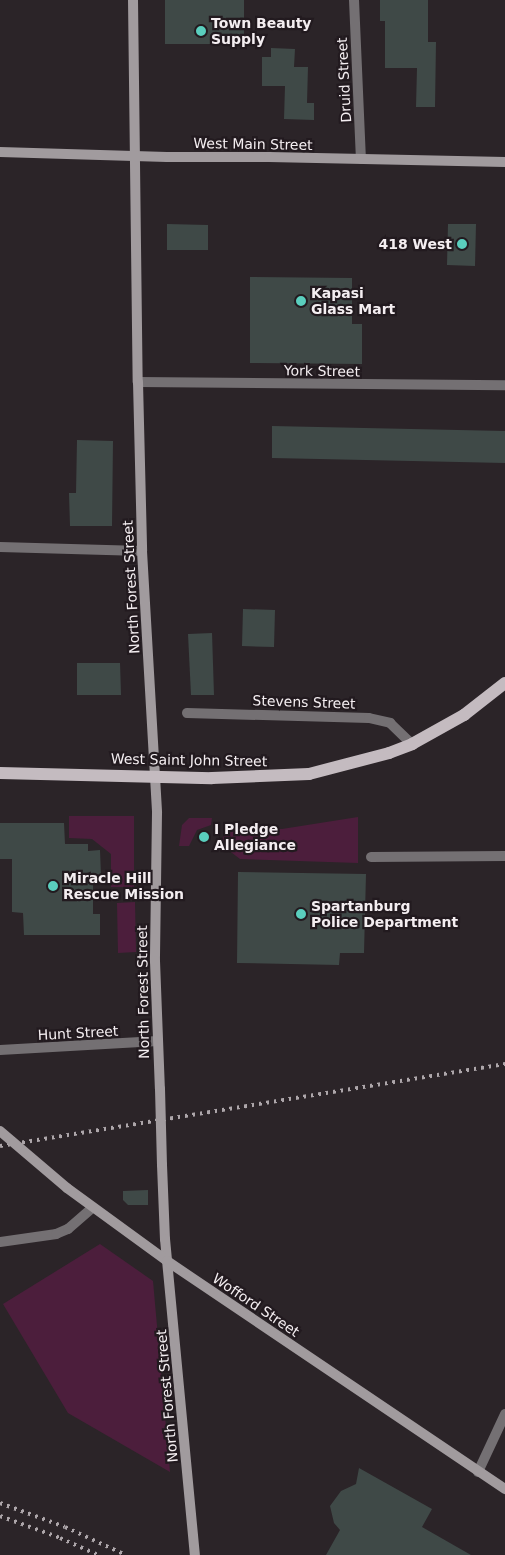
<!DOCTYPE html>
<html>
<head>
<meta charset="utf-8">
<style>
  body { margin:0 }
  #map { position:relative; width:505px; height:1555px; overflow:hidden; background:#2b2428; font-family:"DejaVu Sans",sans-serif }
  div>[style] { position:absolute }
  .green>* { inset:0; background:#4c1e3c }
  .building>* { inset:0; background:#3f4947 }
  .street>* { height:10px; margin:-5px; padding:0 5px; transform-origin:5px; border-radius:5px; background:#747073 }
  .secondary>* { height:10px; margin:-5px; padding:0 5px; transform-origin:5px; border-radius:5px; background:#a19b9e }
  .primary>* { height:12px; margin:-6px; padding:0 6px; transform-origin:6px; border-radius:6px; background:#c4bbc0 }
  .rail>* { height:4px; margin-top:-2px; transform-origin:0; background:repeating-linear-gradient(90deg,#ada6aa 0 2.5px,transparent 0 7.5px) }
  .secondary-bridge>* { height:10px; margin:-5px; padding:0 5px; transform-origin:5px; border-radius:5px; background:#a19b9e }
  .dots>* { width:14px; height:14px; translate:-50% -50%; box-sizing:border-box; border:2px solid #221a1f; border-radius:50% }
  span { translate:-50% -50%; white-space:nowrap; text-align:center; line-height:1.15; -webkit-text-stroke:4.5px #221a1f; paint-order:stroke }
  .poi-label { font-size:14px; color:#f4eef1; font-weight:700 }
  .left { translate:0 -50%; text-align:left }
  .right { translate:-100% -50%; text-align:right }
  .street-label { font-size:14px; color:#f4eef1 }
</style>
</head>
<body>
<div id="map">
  <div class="green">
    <i style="clip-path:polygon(69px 816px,134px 816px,134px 887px,111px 887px,111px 854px,92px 839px,69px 838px)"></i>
    <i style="clip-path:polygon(358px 817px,358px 863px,240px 859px,219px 843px,230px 827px,282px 829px)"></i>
    <i style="clip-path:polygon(189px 818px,212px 818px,211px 825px,197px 830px,189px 846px,179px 846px,182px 825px)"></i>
    <i style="clip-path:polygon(135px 902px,136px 952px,118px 953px,117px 903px)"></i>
    <i style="clip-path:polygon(100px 1244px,153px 1281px,170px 1472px,68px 1413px,3px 1304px)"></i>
  </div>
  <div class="building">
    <i style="clip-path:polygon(165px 0,244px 0,244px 44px,165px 44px)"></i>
    <i style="clip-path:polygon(380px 0,428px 0,428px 42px,436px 42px,435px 107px,416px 107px,417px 68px,385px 68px,385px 21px,380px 21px)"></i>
    <i style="clip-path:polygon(271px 48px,295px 49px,294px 67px,308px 67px,307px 103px,314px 103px,314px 120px,284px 119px,285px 86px,262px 86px,262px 57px,271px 57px)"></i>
    <i style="clip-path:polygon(167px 224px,208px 225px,208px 250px,167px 250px)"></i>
    <i style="clip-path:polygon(448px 224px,476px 224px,475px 266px,447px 265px)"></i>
    <i style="clip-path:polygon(250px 277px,352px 278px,352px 324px,362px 324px,362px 364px,250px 363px)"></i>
    <i style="clip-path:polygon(272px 426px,505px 431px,505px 463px,272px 458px)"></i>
    <i style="clip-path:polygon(77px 440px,113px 441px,112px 526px,70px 526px,69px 493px,76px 493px)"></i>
    <i style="clip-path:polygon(243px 609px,275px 610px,274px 647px,242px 646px)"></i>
    <i style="clip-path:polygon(212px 633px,214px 695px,191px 695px,188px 634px)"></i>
    <i style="clip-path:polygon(77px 663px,120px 663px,121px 695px,77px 695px)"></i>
    <i style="clip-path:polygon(0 823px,64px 823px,65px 844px,88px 844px,88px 851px,100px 850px,101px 876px,93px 876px,93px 914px,100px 914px,100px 935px,24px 935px,23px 913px,12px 912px,12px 859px,0 859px)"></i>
    <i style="clip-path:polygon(238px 872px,366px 874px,364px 953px,340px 953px,339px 965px,237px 963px)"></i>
    <i style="clip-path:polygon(148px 1190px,148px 1205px,128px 1205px,123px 1200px,123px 1191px)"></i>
    <i style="clip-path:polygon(359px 1468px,432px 1509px,422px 1527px,471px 1555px,326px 1555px,340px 1530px,334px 1523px,330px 1506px,341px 1491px,356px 1484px)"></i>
  </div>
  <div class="street">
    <i style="left:354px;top:0;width:159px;rotate:87.5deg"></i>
    <i style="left:138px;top:382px;width:367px;rotate:0.5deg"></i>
    <i style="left:0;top:547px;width:142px;rotate:1.6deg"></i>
    <i style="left:187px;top:713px;width:182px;rotate:1.6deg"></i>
    <i style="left:369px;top:718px;width:22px;rotate:13deg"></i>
    <i style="left:390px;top:723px;width:30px;rotate:44deg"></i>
    <i style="left:371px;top:857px;width:134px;rotate:-0.4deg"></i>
    <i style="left:0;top:1050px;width:158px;rotate:-3.3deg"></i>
    <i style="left:0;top:1242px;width:57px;rotate:-8.1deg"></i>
    <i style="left:56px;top:1234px;width:13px;rotate:-23deg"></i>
    <i style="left:68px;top:1229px;width:32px;rotate:-41deg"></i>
    <i style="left:478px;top:1472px;width:64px;rotate:-65deg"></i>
  </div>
  <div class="secondary">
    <i style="left:133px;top:0;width:382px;rotate:89.3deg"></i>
    <i style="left:138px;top:382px;width:169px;rotate:88.6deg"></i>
    <i style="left:142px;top:551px;width:262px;rotate:86.7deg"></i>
    <i style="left:157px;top:813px;width:148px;rotate:90.8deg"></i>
    <i style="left:155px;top:961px;width:128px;rotate:87.8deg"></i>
    <i style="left:0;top:152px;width:167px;rotate:1.7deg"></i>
    <i style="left:167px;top:157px;width:102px"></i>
    <i style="left:269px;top:157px;width:236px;rotate:1.2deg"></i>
    <i style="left:162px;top:1165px;width:74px;rotate:87.7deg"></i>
    <i style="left:165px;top:1239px;width:317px;rotate:84.6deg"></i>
    <i style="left:67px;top:1188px;width:124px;rotate:36.1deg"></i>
    <i style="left:167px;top:1261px;width:408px;rotate:34deg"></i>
  </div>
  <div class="primary">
    <i style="left:0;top:773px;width:212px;rotate:1.4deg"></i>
    <i style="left:212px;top:778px;width:97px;rotate:-2.4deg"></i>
    <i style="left:309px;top:774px;width:83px;rotate:-14.7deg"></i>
    <i style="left:389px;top:753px;width:25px;rotate:-21deg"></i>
    <i style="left:412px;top:744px;width:60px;rotate:-29.1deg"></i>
    <i style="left:464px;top:715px;width:52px;rotate:-38deg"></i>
  </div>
  <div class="rail">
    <i style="left:0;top:1146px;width:512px;rotate:-9.22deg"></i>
    <i style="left:0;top:1503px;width:69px;rotate:20.3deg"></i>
    <i style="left:65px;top:1527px;width:67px;rotate:24.7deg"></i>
    <i style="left:0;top:1516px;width:64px;rotate:20.1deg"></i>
    <i style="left:60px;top:1538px;width:42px;rotate:24.1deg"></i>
  </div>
  <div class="secondary-bridge">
    <i style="left:160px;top:1089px;width:76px;rotate:88.5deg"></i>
    <i style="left:0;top:1131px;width:88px;rotate:40.4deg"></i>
  </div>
  <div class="dots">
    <i style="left:201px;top:31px;background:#5acebd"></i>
    <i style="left:462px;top:244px;background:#5acebd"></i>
    <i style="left:301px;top:301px;background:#5acebd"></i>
    <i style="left:204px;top:837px;background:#5acebd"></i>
    <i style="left:53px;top:886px;background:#5acebd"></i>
    <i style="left:301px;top:914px;background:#5acebd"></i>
  </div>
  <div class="poi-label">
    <span class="left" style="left:211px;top:31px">Town Beauty<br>Supply</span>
    <span class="right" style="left:452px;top:244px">418 West</span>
    <span class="left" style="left:311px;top:301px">Kapasi<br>Glass Mart</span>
    <span class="left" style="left:214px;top:837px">I Pledge<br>Allegiance</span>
    <span class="left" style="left:63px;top:886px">Miracle Hill<br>Rescue Mission</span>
    <span class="left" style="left:311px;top:914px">Spartanburg<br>Police Department</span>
  </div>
  <div class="street-label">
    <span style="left:344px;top:80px;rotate:-93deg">Druid Street</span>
    <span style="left:253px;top:144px;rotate:1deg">West Main Street</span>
    <span style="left:322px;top:371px;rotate:1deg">York Street</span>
    <span style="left:131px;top:587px;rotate:-93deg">North Forest Street</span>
    <span style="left:304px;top:702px;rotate:2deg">Stevens Street</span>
    <span style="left:189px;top:760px;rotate:1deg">West Saint John Street</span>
    <span style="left:143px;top:992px;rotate:-91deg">North Forest Street</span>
    <span style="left:78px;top:1033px;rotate:-3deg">Hunt Street</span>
    <span style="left:256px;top:1305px;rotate:34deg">Wofford Street</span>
    <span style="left:167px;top:1396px;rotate:-95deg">North Forest Street</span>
  </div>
</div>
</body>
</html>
